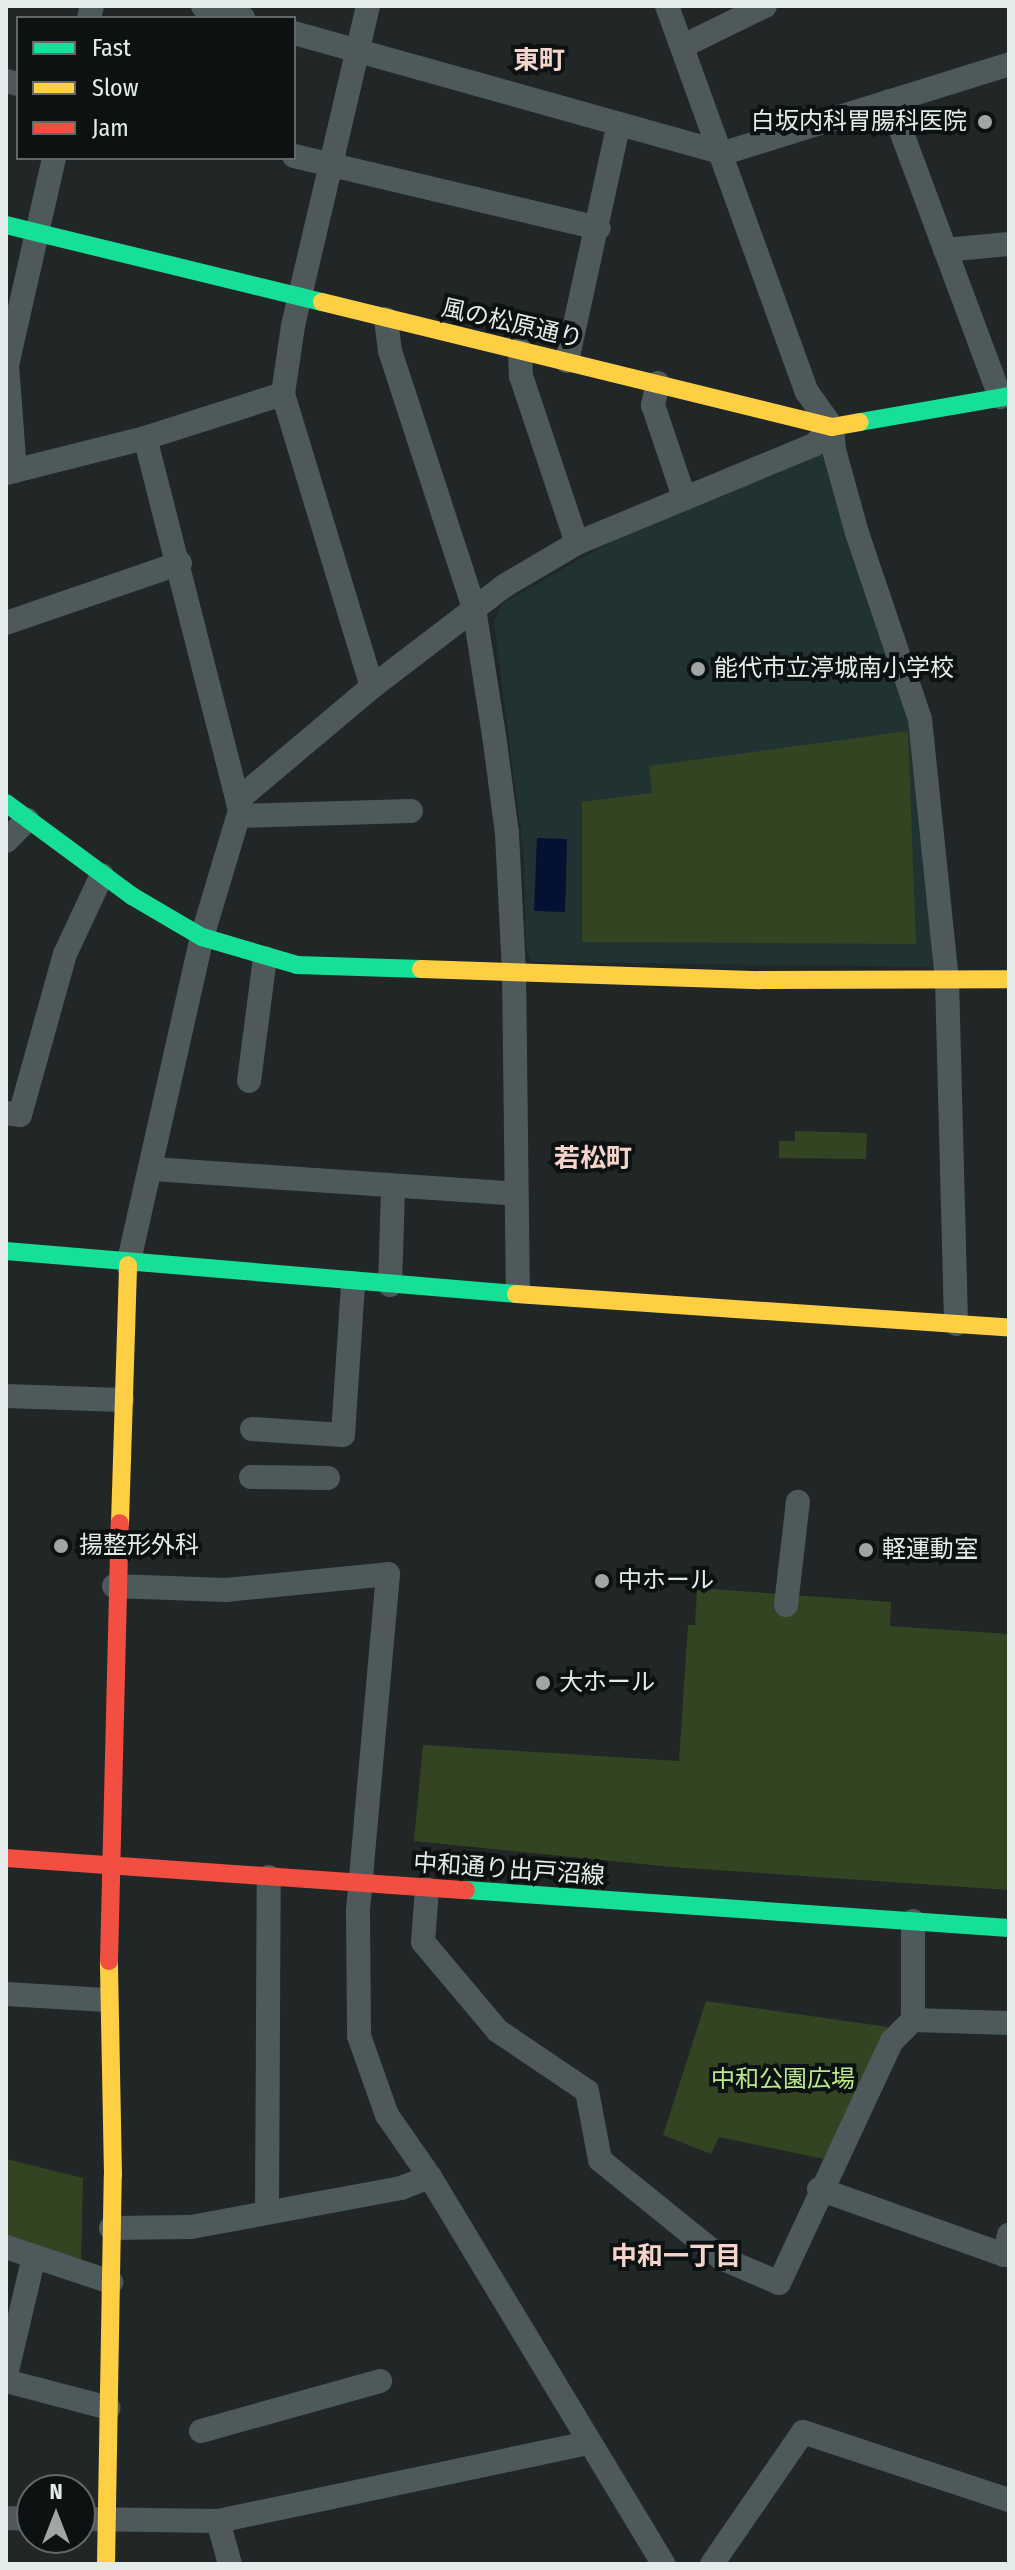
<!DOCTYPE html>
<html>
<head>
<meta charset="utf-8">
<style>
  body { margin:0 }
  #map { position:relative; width:1015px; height:2570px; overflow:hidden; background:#212626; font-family:"Fira Sans Condensed","Noto Sans JP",sans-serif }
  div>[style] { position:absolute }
  .built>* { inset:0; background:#213232 }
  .green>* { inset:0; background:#342 }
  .water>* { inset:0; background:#031133 }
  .street>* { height:24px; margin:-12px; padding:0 12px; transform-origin:12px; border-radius:12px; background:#4e595c }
  .fast>* { height:18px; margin:-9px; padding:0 9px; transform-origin:9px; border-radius:9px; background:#16e098 }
  .slow>* { height:18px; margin:-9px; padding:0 9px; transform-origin:9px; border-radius:9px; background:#ffcf43 }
  .jam>* { height:18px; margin:-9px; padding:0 9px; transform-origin:9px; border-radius:9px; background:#f24e42 }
  .dots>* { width:22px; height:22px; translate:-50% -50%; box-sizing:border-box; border:4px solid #0c1111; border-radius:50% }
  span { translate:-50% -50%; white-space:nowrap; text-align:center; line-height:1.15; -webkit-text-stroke:8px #0c1111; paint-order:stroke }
  .poi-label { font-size:24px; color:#e4ebeb }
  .right { translate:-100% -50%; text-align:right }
  .left { translate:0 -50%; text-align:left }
  .street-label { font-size:24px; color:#e4ebeb }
  .park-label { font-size:24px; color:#bae98a }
  .neighbourhood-label { font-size:26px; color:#f6d4cb; font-weight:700 }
  .frame { position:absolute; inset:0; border:8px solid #e4ebeb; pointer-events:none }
  .legend { position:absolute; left:16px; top:16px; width:280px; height:144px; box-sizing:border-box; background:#0c1111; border:2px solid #626868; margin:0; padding:10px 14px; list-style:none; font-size:24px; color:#e4ebeb }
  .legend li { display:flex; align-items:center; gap:16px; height:40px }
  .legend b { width:40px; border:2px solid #626868 }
  .north { position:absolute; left:16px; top:2474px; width:80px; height:80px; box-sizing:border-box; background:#0c1111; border:2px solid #626868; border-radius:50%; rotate:0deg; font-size:22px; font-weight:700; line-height:32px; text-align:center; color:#e4ebeb }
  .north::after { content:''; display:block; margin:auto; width:28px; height:36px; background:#a0a6a6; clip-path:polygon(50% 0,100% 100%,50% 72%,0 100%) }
</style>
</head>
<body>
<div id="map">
  <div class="built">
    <i style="clip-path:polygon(822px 452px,911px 716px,933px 967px,531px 962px,526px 949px,524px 856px,494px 622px,502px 604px,652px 518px)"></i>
  </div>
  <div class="green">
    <i style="clip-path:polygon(908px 731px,916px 944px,582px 942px,582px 802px,652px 793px,649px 766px)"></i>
    <i style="clip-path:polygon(795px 1131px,867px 1133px,866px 1159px,779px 1158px,779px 1141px,795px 1141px)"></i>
    <i style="clip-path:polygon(697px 1588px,891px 1602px,890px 1626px,1009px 1634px,1009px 1890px,672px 1867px,414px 1841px,423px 1745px,679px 1761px,688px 1625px,695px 1625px)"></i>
    <i style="clip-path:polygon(706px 2001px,888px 2027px,824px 2159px,719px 2137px,711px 2154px,663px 2135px)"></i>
    <i style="clip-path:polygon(6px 2159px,83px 2178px,81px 2265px,6px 2239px)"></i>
  </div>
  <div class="water">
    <i style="clip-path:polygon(537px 838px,567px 839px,565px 912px,534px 911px)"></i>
  </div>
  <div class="street">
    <i style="left:203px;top:6px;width:42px;rotate:16.7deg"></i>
    <i style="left:368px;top:6px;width:329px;rotate:103.2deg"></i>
    <i style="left:293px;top:326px;width:69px;rotate:98.4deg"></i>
    <i style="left:283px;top:394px;width:306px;rotate:73.1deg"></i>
    <i style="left:667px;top:6px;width:411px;rotate:70.1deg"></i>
    <i style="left:807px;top:392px;width:43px;rotate:54.5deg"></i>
    <i style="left:832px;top:427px;width:23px;rotate:85deg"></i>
    <i style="left:834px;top:450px;width:86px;rotate:74.5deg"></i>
    <i style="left:857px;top:533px;width:196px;rotate:71.3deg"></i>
    <i style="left:920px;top:719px;width:261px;rotate:84.1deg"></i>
    <i style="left:947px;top:979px;width:345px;rotate:88.5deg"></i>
    <i style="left:89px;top:18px;width:12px;rotate:-76deg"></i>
    <i style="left:294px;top:33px;width:446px;rotate:15.6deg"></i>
    <i style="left:724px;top:153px;width:299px;rotate:-17.3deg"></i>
    <i style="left:683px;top:46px;width:91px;rotate:-26deg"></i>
    <i style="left:6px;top:81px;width:12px;rotate:14deg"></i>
    <i style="left:890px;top:101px;width:316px;rotate:69.6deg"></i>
    <i style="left:294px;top:156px;width:313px;rotate:13.3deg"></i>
    <i style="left:945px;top:250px;width:64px;rotate:-5.4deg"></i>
    <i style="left:386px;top:319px;width:32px;rotate:83deg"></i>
    <i style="left:390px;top:351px;width:270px;rotate:71.9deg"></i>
    <i style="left:474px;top:608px;width:129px;rotate:81.1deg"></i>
    <i style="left:494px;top:735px;width:100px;rotate:82.5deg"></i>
    <i style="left:507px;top:834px;width:138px;rotate:87.1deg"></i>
    <i style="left:514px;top:972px;width:319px;rotate:89.3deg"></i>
    <i style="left:520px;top:350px;width:26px;rotate:88deg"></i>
    <i style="left:521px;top:376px;width:176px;rotate:71.5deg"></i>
    <i style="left:567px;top:361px;width:239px;rotate:-77.7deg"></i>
    <i style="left:658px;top:383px;width:23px;rotate:103deg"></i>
    <i style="left:653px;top:405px;width:97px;rotate:71.4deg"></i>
    <i style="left:15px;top:471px;width:106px;rotate:-94.3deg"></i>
    <i style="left:7px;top:365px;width:212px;rotate:-77.2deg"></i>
    <i style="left:6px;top:473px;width:143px;rotate:-14.1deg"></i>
    <i style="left:145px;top:438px;width:145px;rotate:-17.7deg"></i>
    <i style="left:6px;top:623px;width:184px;rotate:-19deg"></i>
    <i style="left:240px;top:798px;width:172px;rotate:-40.1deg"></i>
    <i style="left:372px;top:687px;width:166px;rotate:-37.4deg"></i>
    <i style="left:504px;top:586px;width:85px;rotate:-30.5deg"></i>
    <i style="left:577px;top:543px;width:256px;rotate:-22.5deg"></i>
    <i style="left:814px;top:445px;width:25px;rotate:-45deg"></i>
    <i style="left:239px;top:816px;width:172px;rotate:-1.7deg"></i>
    <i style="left:6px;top:841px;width:30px;rotate:-45deg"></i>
    <i style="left:249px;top:1081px;width:124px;rotate:-82.6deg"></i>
    <i style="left:6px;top:1113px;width:14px;rotate:8deg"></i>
    <i style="left:20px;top:1115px;width:167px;rotate:-74.4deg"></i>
    <i style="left:65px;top:954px;width:87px;rotate:-64.9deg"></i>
    <i style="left:153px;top:1169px;width:364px;rotate:3.9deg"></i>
    <i style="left:128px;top:1265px;width:336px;rotate:-77.3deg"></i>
    <i style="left:202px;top:937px;width:133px;rotate:-73.3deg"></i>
    <i style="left:240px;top:810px;width:384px;rotate:-104.3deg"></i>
    <i style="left:390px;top:1285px;width:96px;rotate:-88.2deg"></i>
    <i style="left:6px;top:1396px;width:116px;rotate:2deg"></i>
    <i style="left:252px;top:1429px;width:91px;rotate:3.8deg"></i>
    <i style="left:343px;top:1435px;width:152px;rotate:-86.2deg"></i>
    <i style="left:251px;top:1477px;width:77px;rotate:0.7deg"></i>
    <i style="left:114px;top:1586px;width:112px;rotate:2deg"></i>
    <i style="left:226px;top:1590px;width:163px;rotate:-5.6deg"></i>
    <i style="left:388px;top:1574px;width:338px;rotate:95.1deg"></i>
    <i style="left:358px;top:1911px;width:125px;rotate:89.5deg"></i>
    <i style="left:359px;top:2036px;width:84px;rotate:70.5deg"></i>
    <i style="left:387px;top:2115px;width:75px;rotate:55.3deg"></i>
    <i style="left:430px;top:2177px;width:452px;rotate:58.9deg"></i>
    <i style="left:786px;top:1605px;width:104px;rotate:-83.4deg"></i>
    <i style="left:427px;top:1889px;width:53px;rotate:94.3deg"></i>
    <i style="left:423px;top:1942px;width:116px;rotate:49.9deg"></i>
    <i style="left:498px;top:2031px;width:107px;rotate:34deg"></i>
    <i style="left:587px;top:2091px;width:70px;rotate:79.3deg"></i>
    <i style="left:600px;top:2160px;width:156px;rotate:39deg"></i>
    <i style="left:721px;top:2258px;width:63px;rotate:23.3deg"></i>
    <i style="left:779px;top:2283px;width:267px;rotate:-65deg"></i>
    <i style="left:892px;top:2041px;width:30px;rotate:-45deg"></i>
    <i style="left:913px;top:2020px;width:96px;rotate:1.8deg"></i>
    <i style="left:913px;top:1921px;width:99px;rotate:90deg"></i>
    <i style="left:6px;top:1994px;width:100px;rotate:3.4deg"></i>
    <i style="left:819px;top:2189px;width:196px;rotate:19.6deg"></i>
    <i style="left:1004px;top:2255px;width:21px;rotate:-76deg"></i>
    <i style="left:267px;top:2212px;width:335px;rotate:-89.7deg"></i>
    <i style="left:111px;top:2228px;width:80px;rotate:-0.7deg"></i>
    <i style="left:191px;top:2227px;width:214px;rotate:-10.5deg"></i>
    <i style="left:401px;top:2188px;width:31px;rotate:-21deg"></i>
    <i style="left:6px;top:2247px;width:111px;rotate:18.4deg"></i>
    <i style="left:6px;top:2375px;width:121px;rotate:-76.7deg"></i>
    <i style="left:6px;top:2381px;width:106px;rotate:14.7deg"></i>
    <i style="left:201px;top:2431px;width:186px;rotate:-15.6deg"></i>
    <i style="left:6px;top:2518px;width:26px;rotate:2deg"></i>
    <i style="left:80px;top:2519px;width:138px;rotate:0.8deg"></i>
    <i style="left:218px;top:2521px;width:378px;rotate:-11.9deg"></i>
    <i style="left:218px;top:2521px;width:45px;rotate:74.4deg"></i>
    <i style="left:712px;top:2564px;width:160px;rotate:-55.4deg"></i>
    <i style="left:803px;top:2432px;width:217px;rotate:18.3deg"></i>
  </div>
  <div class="fast">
    <i style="left:6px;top:225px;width:325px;rotate:13.7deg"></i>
    <i style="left:860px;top:422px;width:151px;rotate:-9.9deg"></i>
    <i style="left:6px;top:803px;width:157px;rotate:36.4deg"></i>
    <i style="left:132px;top:896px;width:81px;rotate:30.4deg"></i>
    <i style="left:202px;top:937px;width:99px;rotate:16.4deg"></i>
    <i style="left:297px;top:965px;width:124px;rotate:1.8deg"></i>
    <i style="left:6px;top:1251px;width:512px;rotate:4.82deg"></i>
    <i style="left:466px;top:1890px;width:544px;rotate:4deg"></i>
  </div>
  <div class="slow">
    <i style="left:322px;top:302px;width:525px;rotate:13.77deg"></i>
    <i style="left:832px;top:427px;width:28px;rotate:-10deg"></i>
    <i style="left:421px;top:969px;width:339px;rotate:1.9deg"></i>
    <i style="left:760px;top:980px;width:249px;rotate:-0.2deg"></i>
    <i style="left:516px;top:1294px;width:494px;rotate:3.9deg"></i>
    <i style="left:120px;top:1523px;width:258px;rotate:-88.2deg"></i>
    <i style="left:106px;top:2564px;width:389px;rotate:-89deg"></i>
    <i style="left:113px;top:2175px;width:214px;rotate:-91.1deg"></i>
  </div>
  <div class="jam">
    <i style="left:6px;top:1858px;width:461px;rotate:4deg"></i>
    <i style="left:109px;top:1961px;width:438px;rotate:-88.6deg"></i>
  </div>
  <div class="dots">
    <i style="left:985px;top:122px;background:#a0a6a6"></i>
    <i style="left:698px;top:669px;background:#a0a6a6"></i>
    <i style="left:61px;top:1546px;background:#a0a6a6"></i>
    <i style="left:866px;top:1550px;background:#a0a6a6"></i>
    <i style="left:602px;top:1581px;background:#a0a6a6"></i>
    <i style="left:543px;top:1683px;background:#a0a6a6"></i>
  </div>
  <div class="poi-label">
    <span class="right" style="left:967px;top:122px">白坂内科胃腸科医院</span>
    <span class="left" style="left:714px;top:669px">能代市立渟城南小学校</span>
    <span class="left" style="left:79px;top:1546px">揚整形外科</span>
    <span class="left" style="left:882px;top:1550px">軽運動室</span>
    <span class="left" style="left:618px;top:1581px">中ホール</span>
    <span class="left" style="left:559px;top:1683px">大ホール</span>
  </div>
  <div class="street-label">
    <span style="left:512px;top:324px;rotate:13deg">風の松原通り</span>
    <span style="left:509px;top:1870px;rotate:4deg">中和通り出戸沼線</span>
  </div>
  <div class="park-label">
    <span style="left:783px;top:2080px">中和公園広場</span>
  </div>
  <div class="neighbourhood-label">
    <span style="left:539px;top:61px">東町</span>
    <span style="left:593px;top:1159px">若松町</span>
    <span style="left:676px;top:2257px">中和一丁目</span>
  </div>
  <div class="frame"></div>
  <ul class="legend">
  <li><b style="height:10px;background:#16e098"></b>Fast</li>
  <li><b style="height:10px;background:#ffcf43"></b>Slow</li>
  <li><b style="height:10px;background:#f24e42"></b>Jam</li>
  </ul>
  <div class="north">N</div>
</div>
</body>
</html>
